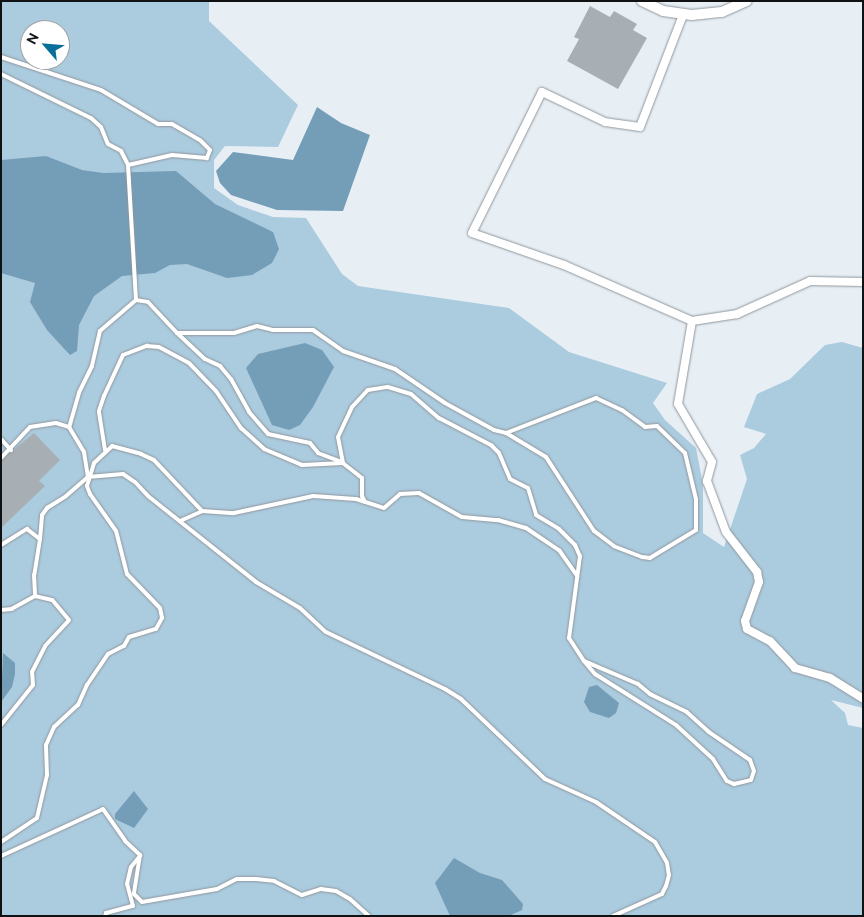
<!DOCTYPE html>
<html>
<head>
<meta charset="utf-8">
<style>
  body { margin:0 }
  #map { position:relative; width:864px; height:917px; overflow:hidden; background:#e7eff5; font-family:Ubuntu,sans-serif }
  div>[style] { position:absolute }
  .green>* { inset:0; background:#abcbdf }
  .water>* { inset:0; background:#749db7 }
  .building>* { inset:0; background:#a7afb4 }
  .roads { filter:drop-shadow(0 0 1px #90979c) drop-shadow(0 0 1px #90979c) }
  .service>* { height:4px; margin:-2px; padding:0 2px; transform-origin:2px; border-radius:2px; background:#fff }
  .minor>* { height:8px; margin:-4px; padding:0 4px; transform-origin:4px; border-radius:4px; background:#fff }
  .tertiary>* { height:10px; margin:-5px; padding:0 5px; transform-origin:5px; border-radius:5px; background:#fff }
  span { translate:-50% -50%; white-space:nowrap; text-align:center; line-height:1.15; -webkit-text-stroke:4px #fff; paint-order:stroke }
  .frame { position:absolute; inset:0; border:2px solid #0f1113; pointer-events:none }
  .north { position:absolute; left:20px; top:20px; width:50px; height:50px; box-sizing:border-box; background:#fff; border:1px solid #9fa0a1; border-radius:50%; rotate:297deg; font-size:14px; font-weight:700; line-height:20px; text-align:center; color:#0f1113 }
  .north::after { content:''; display:block; margin:auto; width:18px; height:22px; background:#0a6e9b; clip-path:polygon(50% 0,100% 100%,50% 72%,0 100%) }
</style>
</head>
<body>
<div id="map">
  <div class="green">
    <i style="clip-path:polygon(evenodd,1px 1px,209px 1px,209px 21px,298px 105px,278px 147px,225px 146px,214px 160px,214px 188px,238px 205px,273px 217px,306px 218px,342px 274px,358px 286px,509px 308px,569px 352px,667px 383px,653px 403px,665px 420px,696px 448px,703px 485px,703px 533px,724px 547px,747px 479px,740px 455px,754px 448px,766px 434px,744px 427px,757px 394px,790px 379px,825px 345px,842px 342px,863px 348px,863px 708px,831px 700px,845px 713px,848px 725px,863px 728px,863px 916px,1px 916px,1px 1px,30px 30px,60px 30px,60px 60px,30px 60px,30px 30px)"></i>
  </div>
  <div class="water">
    <i style="clip-path:polygon(317px 107px,341px 123px,370px 135px,343px 211px,277px 210px,231px 195px,220px 183px,216px 171px,233px 152px,293px 160px)"></i>
    <i style="clip-path:polygon(46px 156px,82px 170px,103px 173px,176px 171px,215px 204px,273px 232px,279px 249px,272px 263px,252px 275px,227px 278px,187px 264px,170px 265px,155px 273px,122px 276px,94px 296px,79px 325px,77px 351px,70px 355px,47px 330px,30px 302px,35px 283px,1px 273px,1px 160px)"></i>
    <i style="clip-path:polygon(305px 343px,322px 350px,334px 367px,313px 407px,300px 425px,289px 430px,272px 425px,246px 368px,258px 354px)"></i>
    <i style="clip-path:polygon(3px 653px,15px 663px,15px 674px,12px 687px,1px 702px)"></i>
    <i style="clip-path:polygon(597px 685px,619px 703px,616px 713px,609px 718px,590px 712px,584px 702px,589px 687px)"></i>
    <i style="clip-path:polygon(134px 791px,148px 809px,134px 828px,115px 819px,115px 814px)"></i>
    <i style="clip-path:polygon(454px 858px,480px 873px,502px 880px,523px 904px,522px 910px,511px 915px,450px 916px,435px 883px)"></i>
  </div>
  <div class="building">
    <i style="clip-path:polygon(590px 6px,610px 17px,614px 11px,637px 24px,633px 30px,647px 38px,618px 89px,567px 61px,579px 39px,574px 37px)"></i>
    <i style="clip-path:polygon(34px 433px,60px 460px,39px 481px,45px 486px,1px 528px,1px 460px)"></i>
  </div>
  <div class="roads">
    <div class="service">
      <i style="left:1px;top:57px;width:105px;rotate:18.3deg"></i>
      <i style="left:101px;top:90px;width:66px;rotate:30.8deg"></i>
      <i style="left:158px;top:124px;width:14px"></i>
      <i style="left:172px;top:124px;width:32px;rotate:30deg"></i>
      <i style="left:200px;top:140px;width:14px;rotate:45deg"></i>
      <i style="left:210px;top:150px;width:9px;rotate:111deg"></i>
      <i style="left:207px;top:158px;width:35px;rotate:-175deg"></i>
      <i style="left:172px;top:155px;width:45px;rotate:167.2deg"></i>
      <i style="left:1px;top:74px;width:100px;rotate:26.1deg"></i>
      <i style="left:91px;top:118px;width:13px;rotate:42deg"></i>
      <i style="left:101px;top:127px;width:18px;rotate:68deg"></i>
      <i style="left:108px;top:144px;width:15px;rotate:28deg"></i>
      <i style="left:121px;top:151px;width:16px;rotate:63deg"></i>
      <i style="left:128px;top:165px;width:135px;rotate:86.6deg"></i>
      <i style="left:136px;top:300px;width:48px;rotate:139.3deg"></i>
      <i style="left:100px;top:331px;width:36px;rotate:103deg"></i>
      <i style="left:92px;top:366px;width:30px;rotate:116deg"></i>
      <i style="left:79px;top:393px;width:35px;rotate:106deg"></i>
      <i style="left:136px;top:300px;width:12px;rotate:9deg"></i>
      <i style="left:148px;top:302px;width:42px;rotate:46.9deg"></i>
      <i style="left:177px;top:333px;width:57px"></i>
      <i style="left:234px;top:333px;width:24px;rotate:-17deg"></i>
      <i style="left:257px;top:326px;width:16px;rotate:14deg"></i>
      <i style="left:273px;top:330px;width:40px"></i>
      <i style="left:313px;top:330px;width:37px;rotate:35deg"></i>
      <i style="left:343px;top:351px;width:55px;rotate:19.1deg"></i>
      <i style="left:395px;top:369px;width:60px;rotate:34.2deg"></i>
      <i style="left:445px;top:403px;width:56px;rotate:28.9deg"></i>
      <i style="left:494px;top:430px;width:12px;rotate:14deg"></i>
      <i style="left:506px;top:433px;width:97px;rotate:-21.3deg"></i>
      <i style="left:596px;top:398px;width:29px;rotate:25deg"></i>
      <i style="left:622px;top:410px;width:29px;rotate:36deg"></i>
      <i style="left:645px;top:427px;width:12px;rotate:-5deg"></i>
      <i style="left:657px;top:426px;width:39px;rotate:44deg"></i>
      <i style="left:685px;top:453px;width:47px;rotate:76.6deg"></i>
      <i style="left:696px;top:499px;width:31px;rotate:90deg"></i>
      <i style="left:696px;top:530px;width:54px;rotate:148.7deg"></i>
      <i style="left:650px;top:558px;width:8px;rotate:-173deg"></i>
      <i style="left:642px;top:557px;width:30px;rotate:-159deg"></i>
      <i style="left:614px;top:546px;width:25px;rotate:-143deg"></i>
      <i style="left:594px;top:531px;width:88px;rotate:-123deg"></i>
      <i style="left:546px;top:457px;width:47px;rotate:-149deg"></i>
      <i style="left:177px;top:333px;width:38px;rotate:43deg"></i>
      <i style="left:205px;top:359px;width:17px;rotate:25deg"></i>
      <i style="left:220px;top:366px;width:17px;rotate:50deg"></i>
      <i style="left:231px;top:379px;width:38px;rotate:61deg"></i>
      <i style="left:249px;top:412px;width:29px;rotate:49deg"></i>
      <i style="left:268px;top:434px;width:43px;rotate:12.1deg"></i>
      <i style="left:310px;top:443px;width:13px;rotate:51deg"></i>
      <i style="left:318px;top:453px;width:25px;rotate:21deg"></i>
      <i style="left:1px;top:439px;width:15px;rotate:48deg"></i>
      <i style="left:105px;top:450px;width:39px;rotate:-99deg"></i>
      <i style="left:99px;top:411px;width:16px;rotate:-72deg"></i>
      <i style="left:104px;top:396px;width:45px;rotate:-65.1deg"></i>
      <i style="left:123px;top:355px;width:26px;rotate:-21deg"></i>
      <i style="left:147px;top:346px;width:12px;rotate:5deg"></i>
      <i style="left:159px;top:347px;width:34px;rotate:28deg"></i>
      <i style="left:189px;top:363px;width:39px;rotate:46deg"></i>
      <i style="left:216px;top:391px;width:45px;rotate:56deg"></i>
      <i style="left:241px;top:428px;width:31px;rotate:42deg"></i>
      <i style="left:264px;top:449px;width:41px;rotate:22.8deg"></i>
      <i style="left:302px;top:465px;width:41px;rotate:-2.8deg"></i>
      <i style="left:1px;top:458px;width:42px;rotate:-46.9deg"></i>
      <i style="left:30px;top:427px;width:26px;rotate:-9deg"></i>
      <i style="left:56px;top:423px;width:14px;rotate:17deg"></i>
      <i style="left:69px;top:427px;width:29px;rotate:59deg"></i>
      <i style="left:84px;top:452px;width:25px;rotate:81deg"></i>
      <i style="left:88px;top:477px;width:35px;rotate:-5deg"></i>
      <i style="left:123px;top:474px;width:14px;rotate:34deg"></i>
      <i style="left:135px;top:482px;width:19px;rotate:47deg"></i>
      <i style="left:148px;top:496px;width:138px;rotate:38.5deg"></i>
      <i style="left:256px;top:582px;width:51px;rotate:30.6deg"></i>
      <i style="left:300px;top:608px;width:35px;rotate:43deg"></i>
      <i style="left:326px;top:632px;width:132px;rotate:25.6deg"></i>
      <i style="left:445px;top:689px;width:19px;rotate:32deg"></i>
      <i style="left:461px;top:699px;width:116px;rotate:43.6deg"></i>
      <i style="left:545px;top:779px;width:56px;rotate:24.3deg"></i>
      <i style="left:596px;top:802px;width:71px;rotate:34.1deg"></i>
      <i style="left:655px;top:842px;width:24px;rotate:60deg"></i>
      <i style="left:667px;top:863px;width:12px;rotate:81deg"></i>
      <i style="left:669px;top:875px;width:11px;rotate:105deg"></i>
      <i style="left:666px;top:886px;width:9px;rotate:117deg"></i>
      <i style="left:662px;top:894px;width:54px;rotate:155.8deg"></i>
      <i style="left:365px;top:502px;width:7px;rotate:-117deg"></i>
      <i style="left:362px;top:496px;width:18px;rotate:-90deg"></i>
      <i style="left:362px;top:478px;width:24px;rotate:-142deg"></i>
      <i style="left:343px;top:463px;width:26px;rotate:-101deg"></i>
      <i style="left:338px;top:437px;width:33px;rotate:-65deg"></i>
      <i style="left:352px;top:407px;width:23px;rotate:-47deg"></i>
      <i style="left:368px;top:390px;width:20px;rotate:-9deg"></i>
      <i style="left:388px;top:387px;width:24px;rotate:17deg"></i>
      <i style="left:411px;top:394px;width:37px;rotate:41deg"></i>
      <i style="left:439px;top:418px;width:59px;rotate:27.4deg"></i>
      <i style="left:491px;top:445px;width:11px;rotate:45deg"></i>
      <i style="left:499px;top:453px;width:28px;rotate:67deg"></i>
      <i style="left:510px;top:479px;width:20px;rotate:27deg"></i>
      <i style="left:528px;top:488px;width:28px;rotate:73deg"></i>
      <i style="left:536px;top:515px;width:27px;rotate:31deg"></i>
      <i style="left:559px;top:529px;width:23px;rotate:45deg"></i>
      <i style="left:575px;top:545px;width:12px;rotate:66deg"></i>
      <i style="left:580px;top:556px;width:83px;rotate:97.6deg"></i>
      <i style="left:569px;top:638px;width:27px;rotate:57deg"></i>
      <i style="left:584px;top:661px;width:17px;rotate:50deg"></i>
      <i style="left:595px;top:674px;width:96px;rotate:32.2deg"></i>
      <i style="left:676px;top:725px;width:50px;rotate:42.6deg"></i>
      <i style="left:713px;top:759px;width:26px;rotate:58deg"></i>
      <i style="left:727px;top:781px;width:8px;rotate:23deg"></i>
      <i style="left:734px;top:784px;width:17px;rotate:-13deg"></i>
      <i style="left:751px;top:780px;width:9px;rotate:-72deg"></i>
      <i style="left:754px;top:771px;width:12px;rotate:-110deg"></i>
      <i style="left:750px;top:760px;width:50px;rotate:-145.7deg"></i>
      <i style="left:709px;top:732px;width:30px;rotate:-138deg"></i>
      <i style="left:687px;top:712px;width:41px;rotate:-154.1deg"></i>
      <i style="left:650px;top:694px;width:16px;rotate:-140deg"></i>
      <i style="left:638px;top:684px;width:59px;rotate:-156.9deg"></i>
      <i style="left:180px;top:521px;width:24px;rotate:-24deg"></i>
      <i style="left:202px;top:511px;width:32px;rotate:4deg"></i>
      <i style="left:234px;top:513px;width:81px;rotate:-12.1deg"></i>
      <i style="left:313px;top:496px;width:43px;rotate:4deg"></i>
      <i style="left:356px;top:499px;width:29px;rotate:18deg"></i>
      <i style="left:384px;top:508px;width:21px;rotate:-41deg"></i>
      <i style="left:400px;top:494px;width:19px;rotate:-3deg"></i>
      <i style="left:419px;top:493px;width:49px;rotate:29.2deg"></i>
      <i style="left:462px;top:517px;width:36px;rotate:5deg"></i>
      <i style="left:498px;top:520px;width:29px;rotate:16deg"></i>
      <i style="left:526px;top:528px;width:40px;rotate:34deg"></i>
      <i style="left:559px;top:550px;width:32px;rotate:55deg"></i>
      <i style="left:40px;top:539px;width:24px;rotate:-85deg"></i>
      <i style="left:42px;top:515px;width:9px;rotate:-54deg"></i>
      <i style="left:47px;top:508px;width:22px;rotate:-32deg"></i>
      <i style="left:66px;top:496px;width:29px;rotate:-41deg"></i>
      <i style="left:1px;top:545px;width:31px;rotate:-32deg"></i>
      <i style="left:27px;top:529px;width:16px;rotate:38deg"></i>
      <i style="left:40px;top:539px;width:36px;rotate:99deg"></i>
      <i style="left:34px;top:575px;width:21px;rotate:87deg"></i>
      <i style="left:35px;top:596px;width:26px;rotate:151deg"></i>
      <i style="left:12px;top:609px;width:11px;rotate:175deg"></i>
      <i style="left:1px;top:725px;width:51px;rotate:-51.3deg"></i>
      <i style="left:33px;top:685px;width:13px;rotate:-94deg"></i>
      <i style="left:32px;top:672px;width:29px;rotate:-63deg"></i>
      <i style="left:45px;top:646px;width:35px;rotate:-47deg"></i>
      <i style="left:69px;top:620px;width:26px;rotate:-130deg"></i>
      <i style="left:52px;top:600px;width:17px;rotate:-167deg"></i>
      <i style="left:1px;top:842px;width:43px;rotate:-33.7deg"></i>
      <i style="left:37px;top:818px;width:44px;rotate:-76.9deg"></i>
      <i style="left:47px;top:775px;width:30px;rotate:-92deg"></i>
      <i style="left:46px;top:745px;width:20px;rotate:-66deg"></i>
      <i style="left:54px;top:727px;width:33px;rotate:-43deg"></i>
      <i style="left:78px;top:705px;width:22px;rotate:-66deg"></i>
      <i style="left:87px;top:685px;width:37px;rotate:-56deg"></i>
      <i style="left:108px;top:654px;width:18px;rotate:-27deg"></i>
      <i style="left:124px;top:646px;width:10px;rotate:-61deg"></i>
      <i style="left:129px;top:637px;width:28px;rotate:-17deg"></i>
      <i style="left:156px;top:629px;width:13px;rotate:-61deg"></i>
      <i style="left:162px;top:618px;width:10px;rotate:-101deg"></i>
      <i style="left:160px;top:608px;width:47px;rotate:-134.1deg"></i>
      <i style="left:127px;top:574px;width:44px;rotate:-104.3deg"></i>
      <i style="left:116px;top:531px;width:45px;rotate:-125.1deg"></i>
      <i style="left:90px;top:494px;width:9px;rotate:-111deg"></i>
      <i style="left:87px;top:486px;width:24px;rotate:-73deg"></i>
      <i style="left:94px;top:463px;width:25px;rotate:-43deg"></i>
      <i style="left:112px;top:446px;width:30px;rotate:15deg"></i>
      <i style="left:141px;top:454px;width:14px;rotate:25deg"></i>
      <i style="left:154px;top:460px;width:70px;rotate:46.7deg"></i>
      <i style="left:1px;top:856px;width:112px;rotate:-24.7deg"></i>
      <i style="left:103px;top:809px;width:39px;rotate:55deg"></i>
      <i style="left:125px;top:841px;width:21px;rotate:43deg"></i>
      <i style="left:140px;top:855px;width:39px;rotate:99deg"></i>
      <i style="left:134px;top:894px;width:11px;rotate:45deg"></i>
      <i style="left:142px;top:902px;width:76px;rotate:-9.8deg"></i>
      <i style="left:217px;top:889px;width:22px;rotate:-27deg"></i>
      <i style="left:237px;top:879px;width:19px"></i>
      <i style="left:256px;top:879px;width:18px;rotate:6deg"></i>
      <i style="left:274px;top:881px;width:31px;rotate:27deg"></i>
      <i style="left:302px;top:895px;width:20px;rotate:-18deg"></i>
      <i style="left:321px;top:889px;width:15px;rotate:8deg"></i>
      <i style="left:336px;top:891px;width:16px;rotate:30deg"></i>
      <i style="left:350px;top:899px;width:25px;rotate:42deg"></i>
      <i style="left:105px;top:916px;width:3px;rotate:-72deg"></i>
      <i style="left:106px;top:913px;width:28px;rotate:-15deg"></i>
      <i style="left:133px;top:906px;width:23px;rotate:-105deg"></i>
      <i style="left:127px;top:884px;width:17px;rotate:-77deg"></i>
      <i style="left:131px;top:867px;width:13px;rotate:-51deg"></i>
    </div>
    <div class="minor">
      <i style="left:683px;top:15px;width:120px;rotate:111deg"></i>
      <i style="left:640px;top:127px;width:35px;rotate:-172deg"></i>
      <i style="left:605px;top:122px;width:70px;rotate:-154.5deg"></i>
      <i style="left:542px;top:92px;width:157px;rotate:116.4deg"></i>
      <i style="left:472px;top:233px;width:97px;rotate:19.2deg"></i>
      <i style="left:564px;top:265px;width:140px;rotate:23.6deg"></i>
      <i style="left:692px;top:321px;width:46px;rotate:-8.8deg"></i>
      <i style="left:737px;top:314px;width:80px;rotate:-24.3deg"></i>
      <i style="left:810px;top:281px;width:53px;rotate:1.1deg"></i>
      <i style="left:692px;top:321px;width:84px;rotate:99.6deg"></i>
      <i style="left:678px;top:404px;width:67px;rotate:59.6deg"></i>
      <i style="left:712px;top:462px;width:20px;rotate:105deg"></i>
      <i style="left:707px;top:481px;width:54px;rotate:69.6deg"></i>
      <i style="left:726px;top:532px;width:51px;rotate:52.2deg"></i>
      <i style="left:757px;top:572px;width:10px;rotate:79deg"></i>
      <i style="left:759px;top:582px;width:41px;rotate:109.7deg"></i>
      <i style="left:745px;top:621px;width:8px;rotate:76deg"></i>
      <i style="left:747px;top:629px;width:26px;rotate:28deg"></i>
      <i style="left:770px;top:641px;width:37px;rotate:47deg"></i>
      <i style="left:795px;top:668px;width:36px;rotate:16deg"></i>
      <i style="left:830px;top:678px;width:39px;rotate:32deg"></i>
    </div>
    <div class="tertiary">
      <i style="left:642px;top:1px;width:23px;rotate:25deg"></i>
      <i style="left:663px;top:11px;width:29px;rotate:8deg"></i>
      <i style="left:692px;top:15px;width:30px;rotate:-6deg"></i>
      <i style="left:722px;top:12px;width:27px;rotate:-24deg"></i>
    </div>
  </div>
  <div class="frame"></div>
  <div class="north">N</div>
</div>
</body>
</html>
